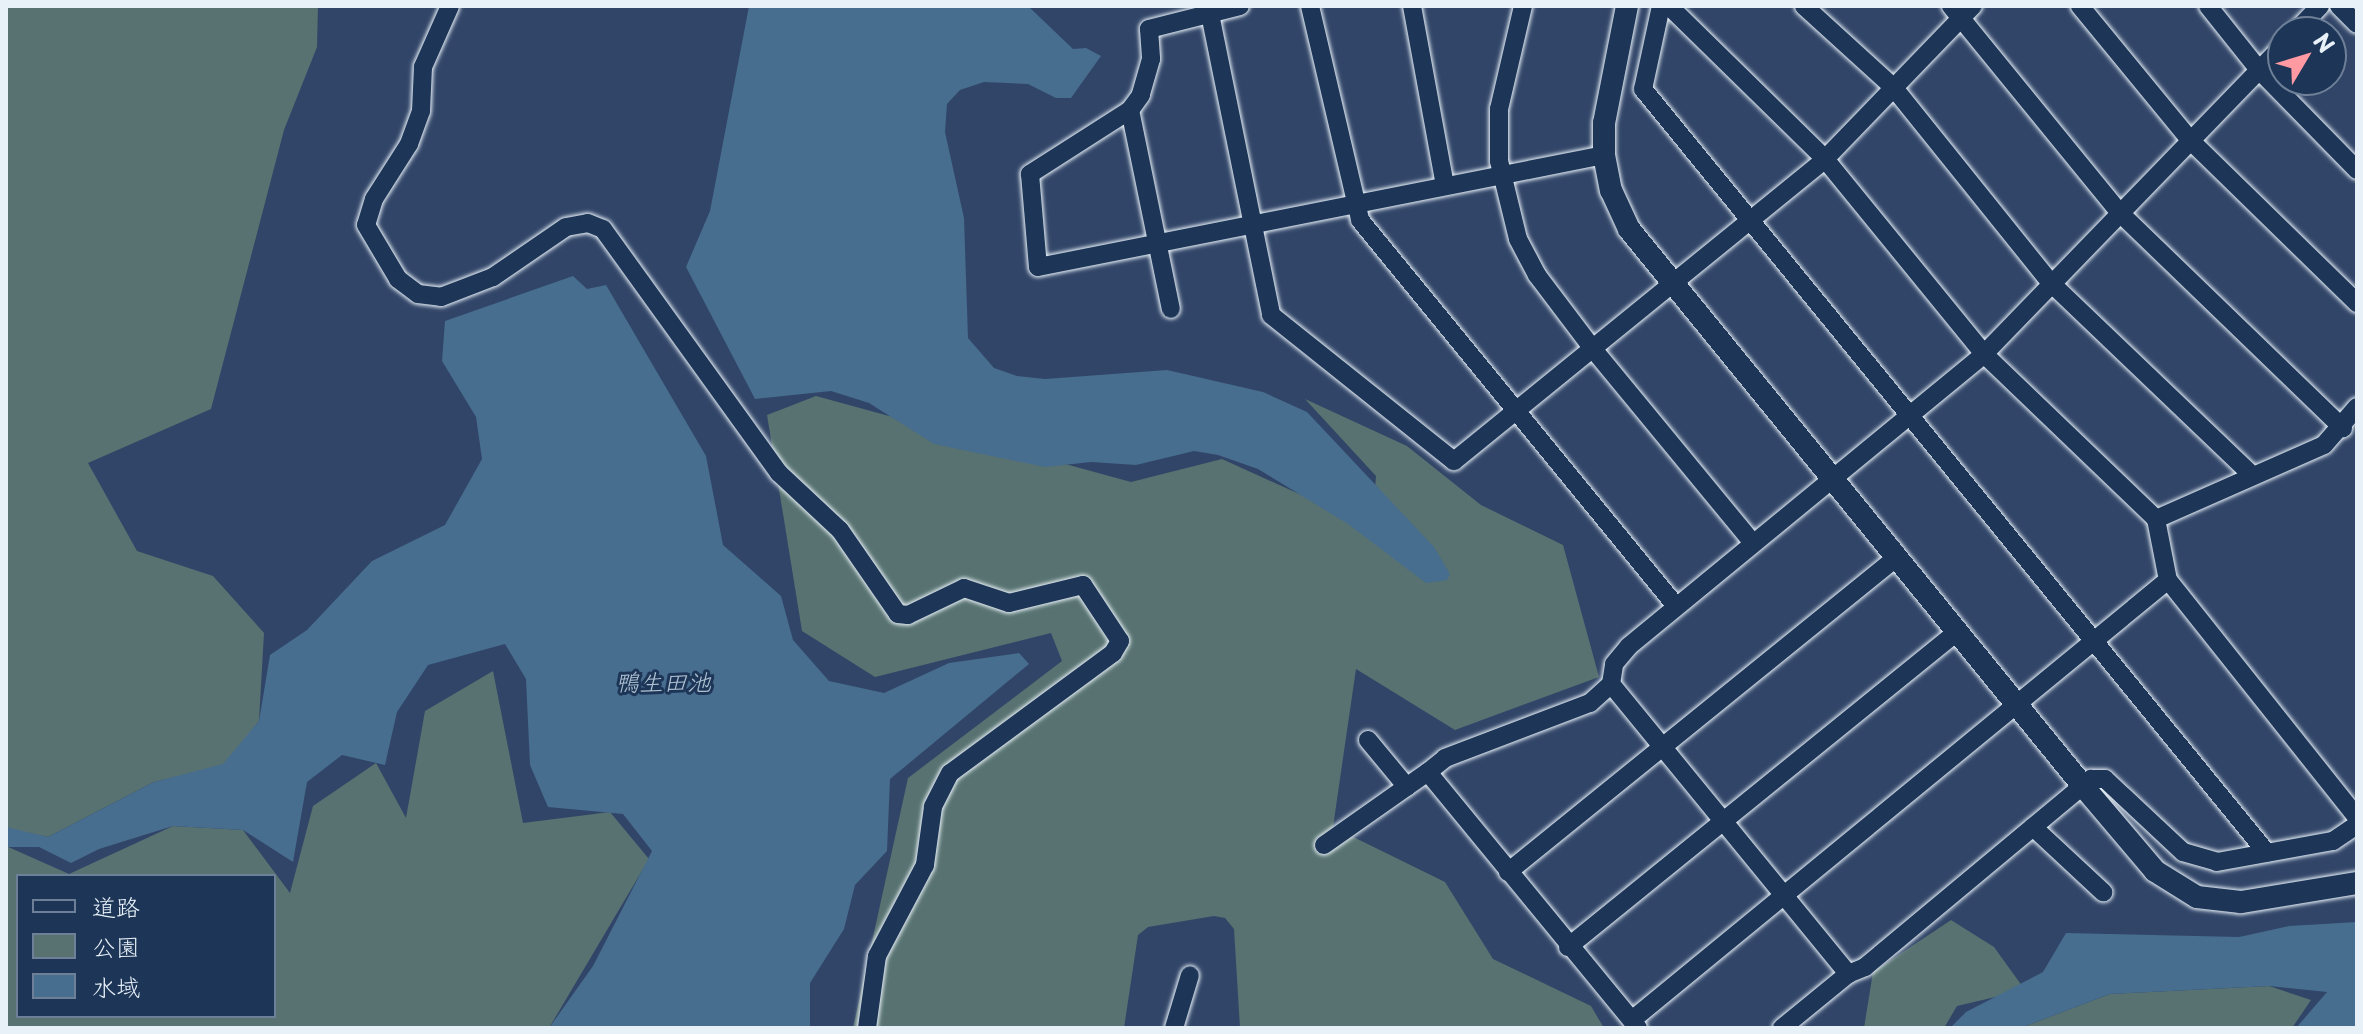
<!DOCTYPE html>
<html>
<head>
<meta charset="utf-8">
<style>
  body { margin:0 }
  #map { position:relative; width:2363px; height:1034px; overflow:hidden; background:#314568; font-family:"Playpen Sans","Klee One",sans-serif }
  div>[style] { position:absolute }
  .green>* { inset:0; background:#577270 }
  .water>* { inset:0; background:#476d8f }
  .roads { filter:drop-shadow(0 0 2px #e8f1f8) drop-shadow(0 0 2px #e8f1f8) }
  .minor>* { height:18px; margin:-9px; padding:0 9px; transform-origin:9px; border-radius:9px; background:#1d3557 }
  .tertiary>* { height:22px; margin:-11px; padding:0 11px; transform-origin:11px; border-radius:11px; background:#1d3557 }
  span { translate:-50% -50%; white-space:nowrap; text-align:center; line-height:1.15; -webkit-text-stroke:6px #1d3557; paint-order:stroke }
  .water-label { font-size:24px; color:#b0c3d3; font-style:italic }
  .frame { position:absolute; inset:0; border:8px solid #e8f1f8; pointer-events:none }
  .legend { position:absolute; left:16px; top:874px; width:260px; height:144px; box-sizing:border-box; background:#1d3557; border:2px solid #6e8097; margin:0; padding:10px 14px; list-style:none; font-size:24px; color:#e8f1f8 }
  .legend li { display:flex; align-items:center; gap:16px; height:40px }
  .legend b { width:40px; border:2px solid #6e8097 }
  .north { position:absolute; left:2267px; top:16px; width:80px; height:80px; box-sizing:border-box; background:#1d3557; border:2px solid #6e8097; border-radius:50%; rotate:52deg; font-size:22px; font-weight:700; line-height:32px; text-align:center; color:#e8f1f8 }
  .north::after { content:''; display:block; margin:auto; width:28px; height:36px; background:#ff9aa2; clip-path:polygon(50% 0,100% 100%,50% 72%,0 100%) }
</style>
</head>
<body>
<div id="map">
  <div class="green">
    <i style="clip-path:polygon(6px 6px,318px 6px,317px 47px,284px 130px,211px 409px,88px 463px,137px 551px,213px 576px,264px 633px,259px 721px,224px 766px,154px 782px,48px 837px,6px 829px)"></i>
    <i style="clip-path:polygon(816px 396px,1131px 482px,1222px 459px,1372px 527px,1376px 476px,1305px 399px,1407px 446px,1481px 505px,1563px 545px,1599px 677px,1455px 730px,1356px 669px,1333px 827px,1445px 882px,1493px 959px,1591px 1006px,1604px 1028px,1240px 1028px,1234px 929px,1225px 918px,1214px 916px,1148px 927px,1138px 935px,1124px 1028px,853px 1028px,908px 778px,1062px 661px,1051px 633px,875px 677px,802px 631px,767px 415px)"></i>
    <i style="clip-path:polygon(evenodd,493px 671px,523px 823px,610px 812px,649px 859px,549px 1028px,6px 1028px,6px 846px,69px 874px,173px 826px,243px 830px,290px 893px,313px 806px,376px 763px,406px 818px,425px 711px,493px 671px,18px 876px,274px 876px,274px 1016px,18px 1016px,18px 876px)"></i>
    <i style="clip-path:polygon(1951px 920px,1994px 947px,2025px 990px,1957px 1006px,1944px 1028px,1864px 1028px,1873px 972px)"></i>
    <i style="clip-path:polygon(2269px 986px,2311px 1000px,2292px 1028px,2020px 1028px,2110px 994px)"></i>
  </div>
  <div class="water">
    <i style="clip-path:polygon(749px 6px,1028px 6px,1073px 49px,1086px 48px,1101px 56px,1071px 98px,1056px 98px,1028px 84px,984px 82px,960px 90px,947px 104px,945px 132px,964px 218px,968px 338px,994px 368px,1017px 376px,1045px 379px,1167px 370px,1263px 392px,1307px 412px,1434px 547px,1450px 574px,1447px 580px,1426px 583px,1348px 524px,1258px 469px,1218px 455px,1194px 451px,1136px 465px,1091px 462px,1045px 467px,934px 444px,869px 403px,831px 391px,755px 399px,686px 267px,710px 211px)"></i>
    <i style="clip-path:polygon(573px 276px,587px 289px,606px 285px,706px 456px,723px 545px,781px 596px,793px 640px,829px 681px,884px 693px,949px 663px,1019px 653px,1029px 664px,890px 779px,887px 851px,855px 885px,844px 929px,810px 983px,810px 1028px,549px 1028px,593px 966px,652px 851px,623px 814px,548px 807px,530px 765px,526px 679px,505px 644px,428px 665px,397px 712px,385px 765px,342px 755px,307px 782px,293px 862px,243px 830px,173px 826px,99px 849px,71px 863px,39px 847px,6px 847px,6px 827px,48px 837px,154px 782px,223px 764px,259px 721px,270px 655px,307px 630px,372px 561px,445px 525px,482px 459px,476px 417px,442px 361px,445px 321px)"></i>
    <i style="clip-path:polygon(2357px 922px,2357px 1028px,2296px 1028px,2327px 992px,2269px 986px,2110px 994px,2020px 1028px,1950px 1028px,1966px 1012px,2043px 972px,2066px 933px,2239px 937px,2289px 926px)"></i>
  </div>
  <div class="roads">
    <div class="minor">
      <i style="left:450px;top:6px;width:67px;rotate:113.9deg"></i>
      <i style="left:423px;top:67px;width:44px;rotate:92.6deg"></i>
      <i style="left:421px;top:111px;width:35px;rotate:110deg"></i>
      <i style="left:409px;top:144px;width:65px;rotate:122.5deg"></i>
      <i style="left:374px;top:199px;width:27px;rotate:107deg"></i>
      <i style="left:366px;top:225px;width:63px;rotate:59.3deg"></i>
      <i style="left:398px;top:279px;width:25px;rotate:37deg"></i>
      <i style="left:418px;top:294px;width:23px;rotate:7deg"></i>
      <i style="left:441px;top:297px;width:56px;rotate:-21deg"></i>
      <i style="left:493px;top:277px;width:88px;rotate:-34.4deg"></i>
      <i style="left:566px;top:227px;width:22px;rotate:-10deg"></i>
      <i style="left:588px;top:223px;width:16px;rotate:22deg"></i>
      <i style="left:603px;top:229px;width:301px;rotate:54.2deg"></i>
      <i style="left:779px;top:473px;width:83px;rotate:43.1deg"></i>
      <i style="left:840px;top:530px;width:102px;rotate:55.4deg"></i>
      <i style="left:898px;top:614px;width:10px;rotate:6deg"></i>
      <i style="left:908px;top:615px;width:62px;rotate:-25.7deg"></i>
      <i style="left:964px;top:588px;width:47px;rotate:18.4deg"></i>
      <i style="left:1009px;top:603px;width:76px;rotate:-13.7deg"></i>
      <i style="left:1083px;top:585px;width:67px;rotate:56.5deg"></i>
      <i style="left:1120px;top:641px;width:14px;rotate:120deg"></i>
      <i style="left:1113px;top:653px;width:202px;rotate:143.6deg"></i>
      <i style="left:950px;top:773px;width:38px;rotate:117deg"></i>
      <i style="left:933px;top:807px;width:59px;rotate:97.9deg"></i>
      <i style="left:925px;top:865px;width:103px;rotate:117.8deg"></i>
      <i style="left:877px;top:956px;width:73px;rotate:97.9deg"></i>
      <i style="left:1240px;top:6px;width:94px;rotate:165.8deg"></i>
      <i style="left:1149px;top:29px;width:30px;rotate:86deg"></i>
      <i style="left:1151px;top:59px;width:37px;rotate:106deg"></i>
      <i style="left:1141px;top:95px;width:19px;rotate:126deg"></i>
      <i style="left:1130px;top:110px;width:119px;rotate:147.4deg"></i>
      <i style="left:1030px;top:174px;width:93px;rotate:85.1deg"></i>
      <i style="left:1038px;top:267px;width:577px;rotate:-11.19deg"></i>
      <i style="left:1310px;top:6px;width:220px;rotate:76.8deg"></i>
      <i style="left:1360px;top:220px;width:497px;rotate:50.7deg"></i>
      <i style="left:1412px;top:6px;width:183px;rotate:79.6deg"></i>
      <i style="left:1523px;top:6px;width:106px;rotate:103.1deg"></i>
      <i style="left:1499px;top:109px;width:52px;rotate:90deg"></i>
      <i style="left:1499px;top:161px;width:80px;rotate:76.3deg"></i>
      <i style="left:1518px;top:239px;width:41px;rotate:62.2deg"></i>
      <i style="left:1537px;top:275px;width:93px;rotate:52.9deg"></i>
      <i style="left:1593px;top:349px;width:251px;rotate:50.5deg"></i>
      <i style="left:1661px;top:6px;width:85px;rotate:102.2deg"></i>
      <i style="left:1643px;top:89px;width:986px;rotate:50.76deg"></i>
      <i style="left:1669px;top:6px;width:219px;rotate:44.4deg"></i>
      <i style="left:1825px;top:159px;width:252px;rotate:50.8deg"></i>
      <i style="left:1984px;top:354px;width:238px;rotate:43.8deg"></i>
      <i style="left:1804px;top:6px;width:122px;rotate:42.3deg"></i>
      <i style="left:1894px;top:88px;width:250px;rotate:51.2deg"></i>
      <i style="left:2051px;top:283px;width:279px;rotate:43.7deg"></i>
      <i style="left:1951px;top:6px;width:267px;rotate:50.8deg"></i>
      <i style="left:2120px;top:213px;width:310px;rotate:44deg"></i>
      <i style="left:2080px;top:6px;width:175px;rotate:50.6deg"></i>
      <i style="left:2191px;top:141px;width:232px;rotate:44.3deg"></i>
      <i style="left:2208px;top:6px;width:82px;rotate:51.4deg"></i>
      <i style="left:2259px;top:70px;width:140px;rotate:45.6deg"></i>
      <i style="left:2339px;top:6px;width:25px;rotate:45deg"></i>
      <i style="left:1210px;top:14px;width:307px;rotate:78.5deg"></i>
      <i style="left:1271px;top:315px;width:234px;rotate:38.6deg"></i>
      <i style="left:1454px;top:461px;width:478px;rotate:-39.1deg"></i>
      <i style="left:1825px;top:159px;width:213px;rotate:-46deg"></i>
      <i style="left:2295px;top:32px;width:36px;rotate:-46deg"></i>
      <i style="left:1130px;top:110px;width:203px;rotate:78.4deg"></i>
      <i style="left:2357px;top:407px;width:50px;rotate:131deg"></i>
      <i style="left:2324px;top:445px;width:184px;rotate:156.2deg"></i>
      <i style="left:2156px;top:519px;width:62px;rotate:78.9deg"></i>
      <i style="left:2168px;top:580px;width:304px;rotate:51.5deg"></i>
      <i style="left:1611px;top:684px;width:375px;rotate:50.7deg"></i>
      <i style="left:1368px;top:740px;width:61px;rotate:50.3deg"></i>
      <i style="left:2033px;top:827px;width:96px;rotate:42.9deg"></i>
      <i style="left:1324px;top:845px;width:127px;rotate:-35.1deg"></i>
      <i style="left:1508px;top:872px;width:501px;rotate:-39deg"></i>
      <i style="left:1568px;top:947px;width:502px;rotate:-39.02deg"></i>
      <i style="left:1632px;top:1020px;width:693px;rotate:-39.38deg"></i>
      <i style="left:1174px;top:1028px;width:55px;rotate:-73.2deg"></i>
      <i style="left:1638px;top:1028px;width:331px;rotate:-129.4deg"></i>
      <i style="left:1428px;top:772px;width:22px;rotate:-39deg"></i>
      <i style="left:1445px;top:758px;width:155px;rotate:-20.8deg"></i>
      <i style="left:1590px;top:703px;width:28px;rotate:-42deg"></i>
      <i style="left:1611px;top:684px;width:20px;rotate:-81deg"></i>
      <i style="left:1614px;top:664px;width:23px;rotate:-50deg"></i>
      <i style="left:1629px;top:646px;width:460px;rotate:-39.4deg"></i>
      <i style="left:1984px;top:354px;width:430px;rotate:-45.9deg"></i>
      <i style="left:1782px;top:1028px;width:85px;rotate:-39.3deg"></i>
      <i style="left:1848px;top:974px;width:18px;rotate:-22deg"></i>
      <i style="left:1865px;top:967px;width:294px;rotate:-39.8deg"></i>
      <i style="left:2091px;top:779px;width:14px"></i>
      <i style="left:2105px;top:779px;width:107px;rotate:43.1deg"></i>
      <i style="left:2183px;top:852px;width:35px;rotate:16deg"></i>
      <i style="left:2217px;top:862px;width:118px;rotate:-10.3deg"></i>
      <i style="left:2333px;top:841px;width:29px;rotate:-34deg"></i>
    </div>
    <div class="tertiary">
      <i style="left:1627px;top:6px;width:119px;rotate:101.1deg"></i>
      <i style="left:1604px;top:123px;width:32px;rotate:90deg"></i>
      <i style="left:1604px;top:155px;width:36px;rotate:79deg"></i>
      <i style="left:1611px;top:190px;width:43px;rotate:65.2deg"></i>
      <i style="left:1629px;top:229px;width:719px;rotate:50.82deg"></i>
      <i style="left:2083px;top:786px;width:111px;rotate:49.7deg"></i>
      <i style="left:2155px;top:871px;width:49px;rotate:31.8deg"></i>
      <i style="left:2197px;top:897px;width:44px;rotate:6.5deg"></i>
      <i style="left:2241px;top:902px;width:118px;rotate:-9.3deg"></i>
    </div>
  </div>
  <div class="water-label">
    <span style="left:663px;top:682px">鴨生田池</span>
  </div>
  <div class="frame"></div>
  <ul class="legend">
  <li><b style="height:10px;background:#1d3557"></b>道路</li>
  <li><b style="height:22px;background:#577270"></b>公園</li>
  <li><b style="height:22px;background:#476d8f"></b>水域</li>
  </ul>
  <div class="north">N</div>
</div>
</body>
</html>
